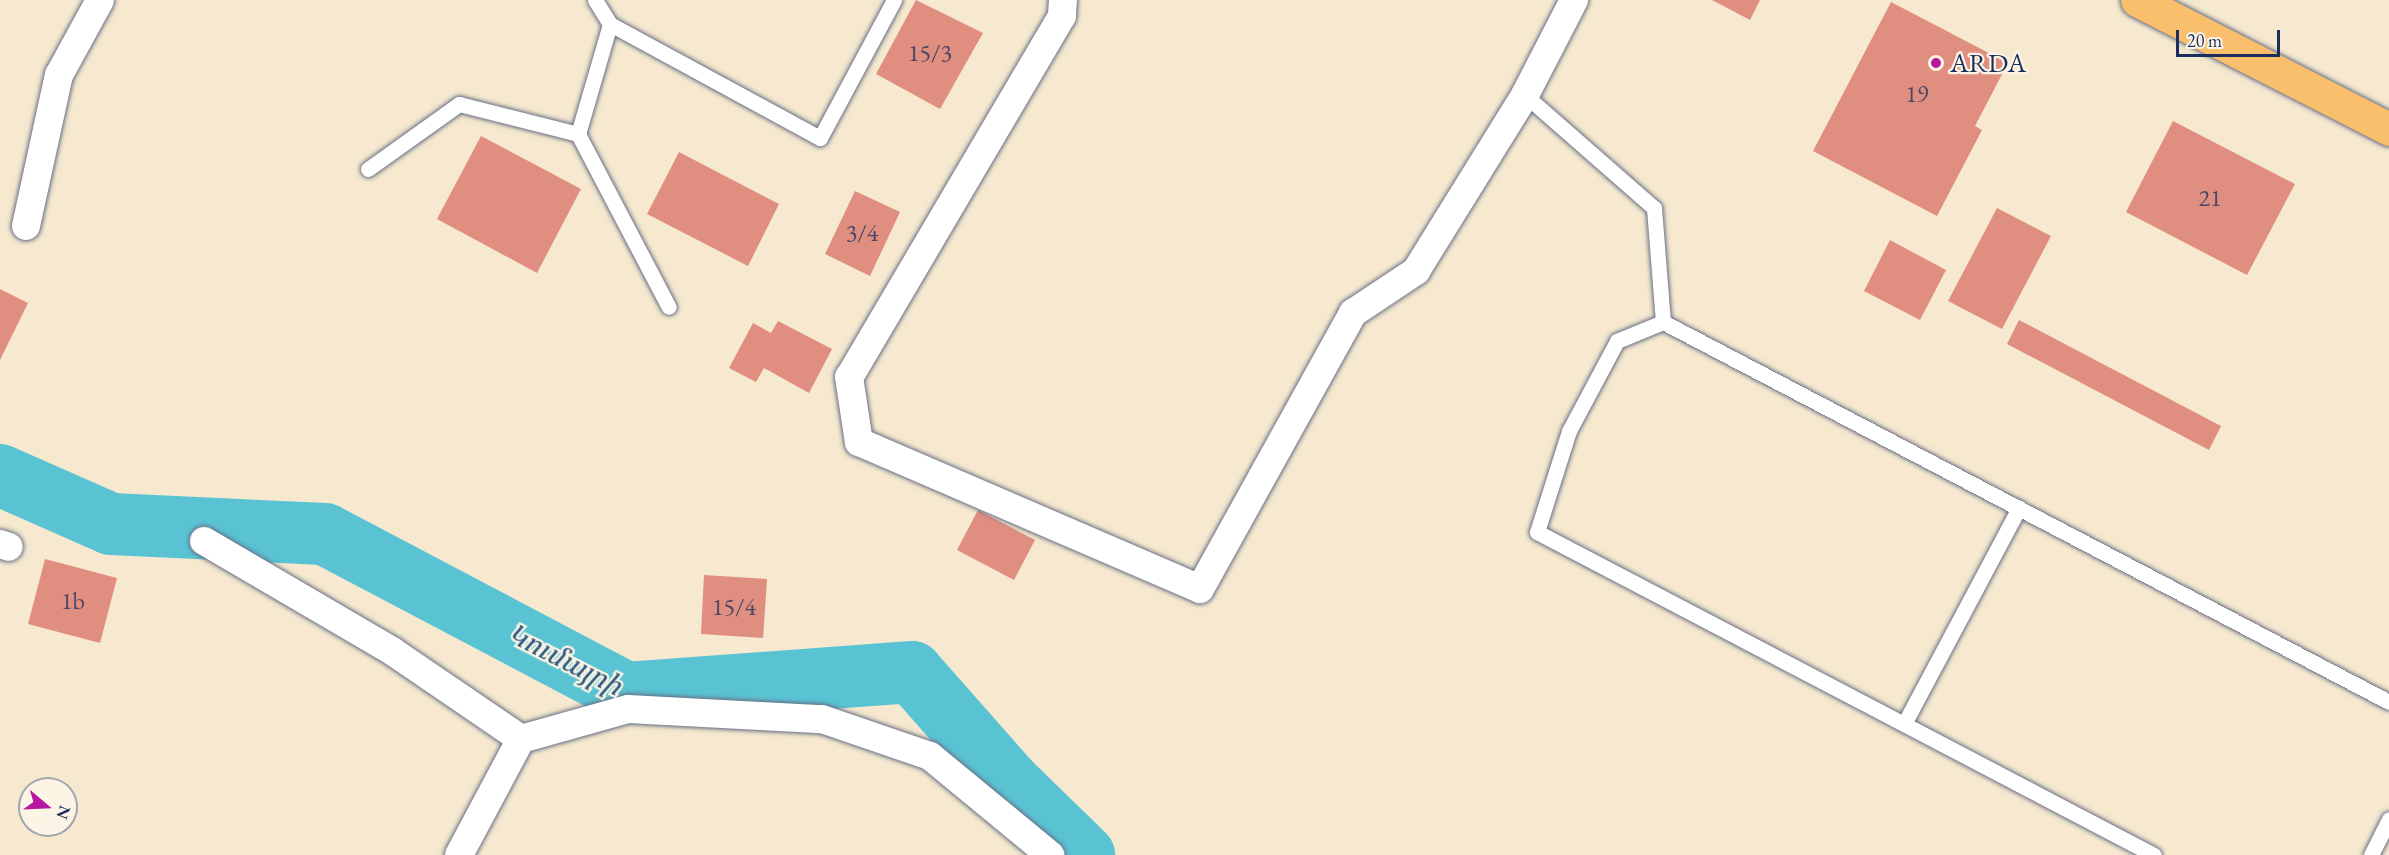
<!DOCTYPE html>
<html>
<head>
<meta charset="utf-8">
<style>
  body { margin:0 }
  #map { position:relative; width:2389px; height:855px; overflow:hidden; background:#f6e9cf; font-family:"EB Garamond","Noto Serif Armenian",serif }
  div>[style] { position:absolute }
  .river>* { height:62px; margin:-31px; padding:0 31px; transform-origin:31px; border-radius:31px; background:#59c3d4 }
  .building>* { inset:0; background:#df8e80 }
  .roads { filter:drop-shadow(0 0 2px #687086) drop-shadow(0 0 2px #687086) }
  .lane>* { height:15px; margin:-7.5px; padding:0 7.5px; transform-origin:7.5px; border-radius:7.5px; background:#fff }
  .street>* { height:28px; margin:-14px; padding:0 14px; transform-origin:14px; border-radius:14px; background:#fff }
  .primary>* { height:33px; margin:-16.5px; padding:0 16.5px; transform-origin:16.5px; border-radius:16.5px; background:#f9bf6d }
  .dots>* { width:16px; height:16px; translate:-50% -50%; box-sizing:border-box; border:3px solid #fcf5e5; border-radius:50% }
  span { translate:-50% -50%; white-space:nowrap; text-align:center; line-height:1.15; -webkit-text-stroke:4.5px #fcf5e5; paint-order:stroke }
  .number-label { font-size:24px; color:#4c4766 }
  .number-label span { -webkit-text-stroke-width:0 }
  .poi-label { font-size:27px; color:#1b2f5e }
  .left { translate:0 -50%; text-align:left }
  .water-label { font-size:28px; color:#2e5b81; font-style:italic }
  .north { position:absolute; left:18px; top:777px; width:60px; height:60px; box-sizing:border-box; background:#fcf5e5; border:2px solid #a2a6af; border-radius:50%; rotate:109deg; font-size:16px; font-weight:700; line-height:24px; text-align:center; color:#1b2f5e }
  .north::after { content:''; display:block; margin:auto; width:21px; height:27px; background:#b5179e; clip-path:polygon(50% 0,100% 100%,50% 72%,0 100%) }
  .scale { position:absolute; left:2176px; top:30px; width:104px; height:27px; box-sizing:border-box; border:3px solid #1b2f5e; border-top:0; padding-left:8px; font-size:18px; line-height:21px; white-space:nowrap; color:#1b2f5e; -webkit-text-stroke:4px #fcf5e5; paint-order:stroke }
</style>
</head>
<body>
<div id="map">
  <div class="river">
    <i style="left:0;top:475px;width:121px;rotate:23.8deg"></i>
    <i style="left:111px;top:524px;width:214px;rotate:2.7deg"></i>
    <i style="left:325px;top:534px;width:340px;rotate:27.8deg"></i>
    <i style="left:626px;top:693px;width:287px;rotate:-4.2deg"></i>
    <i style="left:912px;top:672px;width:147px;rotate:48.6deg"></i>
    <i style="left:1009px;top:782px;width:105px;rotate:44.2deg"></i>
  </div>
  <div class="building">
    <i style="clip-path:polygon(916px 0,983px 33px,940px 109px,876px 74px)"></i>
    <i style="clip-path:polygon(1712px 0,1760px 0,1750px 20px)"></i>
    <i style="clip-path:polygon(1891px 2px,2008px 63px,1975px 126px,1982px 130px,1937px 216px,1813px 151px)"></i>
    <i style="clip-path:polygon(2173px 121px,2295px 184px,2247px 275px,2126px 212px)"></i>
    <i style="clip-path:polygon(481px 136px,581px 189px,537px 273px,437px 219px)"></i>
    <i style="clip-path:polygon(679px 152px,779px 204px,748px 266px,647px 214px)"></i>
    <i style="clip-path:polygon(855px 191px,900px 212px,870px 276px,825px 254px)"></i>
    <i style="clip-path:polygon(1997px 208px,2051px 236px,2002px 329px,1948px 301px)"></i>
    <i style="clip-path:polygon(1890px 240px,1946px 270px,1920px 320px,1864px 291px)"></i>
    <i style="clip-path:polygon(0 289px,28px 303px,0 360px)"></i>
    <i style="clip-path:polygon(2019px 320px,2221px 426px,2209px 450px,2007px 344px)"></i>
    <i style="clip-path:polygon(778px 321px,832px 349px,809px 393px,764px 368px,756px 382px,729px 368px,753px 323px,771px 333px)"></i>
    <i style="clip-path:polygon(978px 510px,1035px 540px,1014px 580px,957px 550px)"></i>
    <i style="clip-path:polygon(45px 559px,117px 578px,100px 643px,28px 624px)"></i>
    <i style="clip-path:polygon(704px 575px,767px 579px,763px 638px,701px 634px)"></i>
  </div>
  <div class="roads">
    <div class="lane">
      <i style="left:595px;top:0;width:28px;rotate:58deg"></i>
      <i style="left:610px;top:24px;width:115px;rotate:106.2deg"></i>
      <i style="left:578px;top:134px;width:195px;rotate:62.3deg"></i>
      <i style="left:610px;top:24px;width:239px;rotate:28.5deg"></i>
      <i style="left:820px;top:138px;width:157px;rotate:-61.8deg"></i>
      <i style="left:1525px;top:95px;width:171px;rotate:41.2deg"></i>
      <i style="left:1654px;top:208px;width:114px;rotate:85.5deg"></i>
      <i style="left:1663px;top:322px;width:819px;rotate:27.63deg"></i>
      <i style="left:368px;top:169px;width:112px;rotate:-35.5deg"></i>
      <i style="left:459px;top:104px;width:123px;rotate:14.1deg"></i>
      <i style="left:1663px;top:322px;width:50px;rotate:157.6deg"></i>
      <i style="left:1617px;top:341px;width:102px;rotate:118.1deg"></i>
      <i style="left:1569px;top:431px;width:106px;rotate:107.6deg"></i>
      <i style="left:1537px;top:532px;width:696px;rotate:27.63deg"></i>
      <i style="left:1904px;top:724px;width:245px;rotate:-62deg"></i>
      <i style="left:2371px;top:855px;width:40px;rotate:-63.4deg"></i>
    </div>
    <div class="street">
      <i style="left:1063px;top:0;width:16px;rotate:94deg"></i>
      <i style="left:1062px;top:16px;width:419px;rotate:120.5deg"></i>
      <i style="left:849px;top:377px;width:66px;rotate:81.3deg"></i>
      <i style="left:859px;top:442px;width:371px;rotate:23.3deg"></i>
      <i style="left:1200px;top:589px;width:316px;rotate:-61deg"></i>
      <i style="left:1353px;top:313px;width:76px;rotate:-33.7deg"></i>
      <i style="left:1416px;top:271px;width:207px;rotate:-58.2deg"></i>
      <i style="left:1525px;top:95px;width:107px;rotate:-62.7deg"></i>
      <i style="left:26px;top:226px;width:155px;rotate:-77.7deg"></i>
      <i style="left:59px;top:75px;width:85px;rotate:-61.3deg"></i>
      <i style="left:204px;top:541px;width:218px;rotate:30.3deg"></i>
      <i style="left:392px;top:651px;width:156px;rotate:34.3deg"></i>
      <i style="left:521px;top:739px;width:111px;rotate:-15.7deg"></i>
      <i style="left:628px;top:709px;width:194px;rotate:3deg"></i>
      <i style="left:822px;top:719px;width:114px;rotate:18.9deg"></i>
      <i style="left:930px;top:756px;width:156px;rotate:39.5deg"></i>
      <i style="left:0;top:544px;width:9px;rotate:18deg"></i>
      <i style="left:459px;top:855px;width:132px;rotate:-61.9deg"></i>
    </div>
    <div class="primary">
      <i style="left:2137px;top:0;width:283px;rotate:27.1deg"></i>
    </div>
  </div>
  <div class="dots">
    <i style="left:1936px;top:63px;background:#b5179e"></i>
  </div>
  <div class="number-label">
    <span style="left:930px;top:53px">15/3</span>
    <span style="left:1917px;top:94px">19</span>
    <span style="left:2210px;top:198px">21</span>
    <span style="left:862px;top:233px">3/4</span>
    <span style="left:73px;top:601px">1b</span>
    <span style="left:734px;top:607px">15/4</span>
  </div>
  <div class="poi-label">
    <span class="left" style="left:1950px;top:63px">ARDA</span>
  </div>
  <div class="water-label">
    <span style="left:565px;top:659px;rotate:27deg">Կումայրի</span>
  </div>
  <div class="north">N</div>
  <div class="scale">20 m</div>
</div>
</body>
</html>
